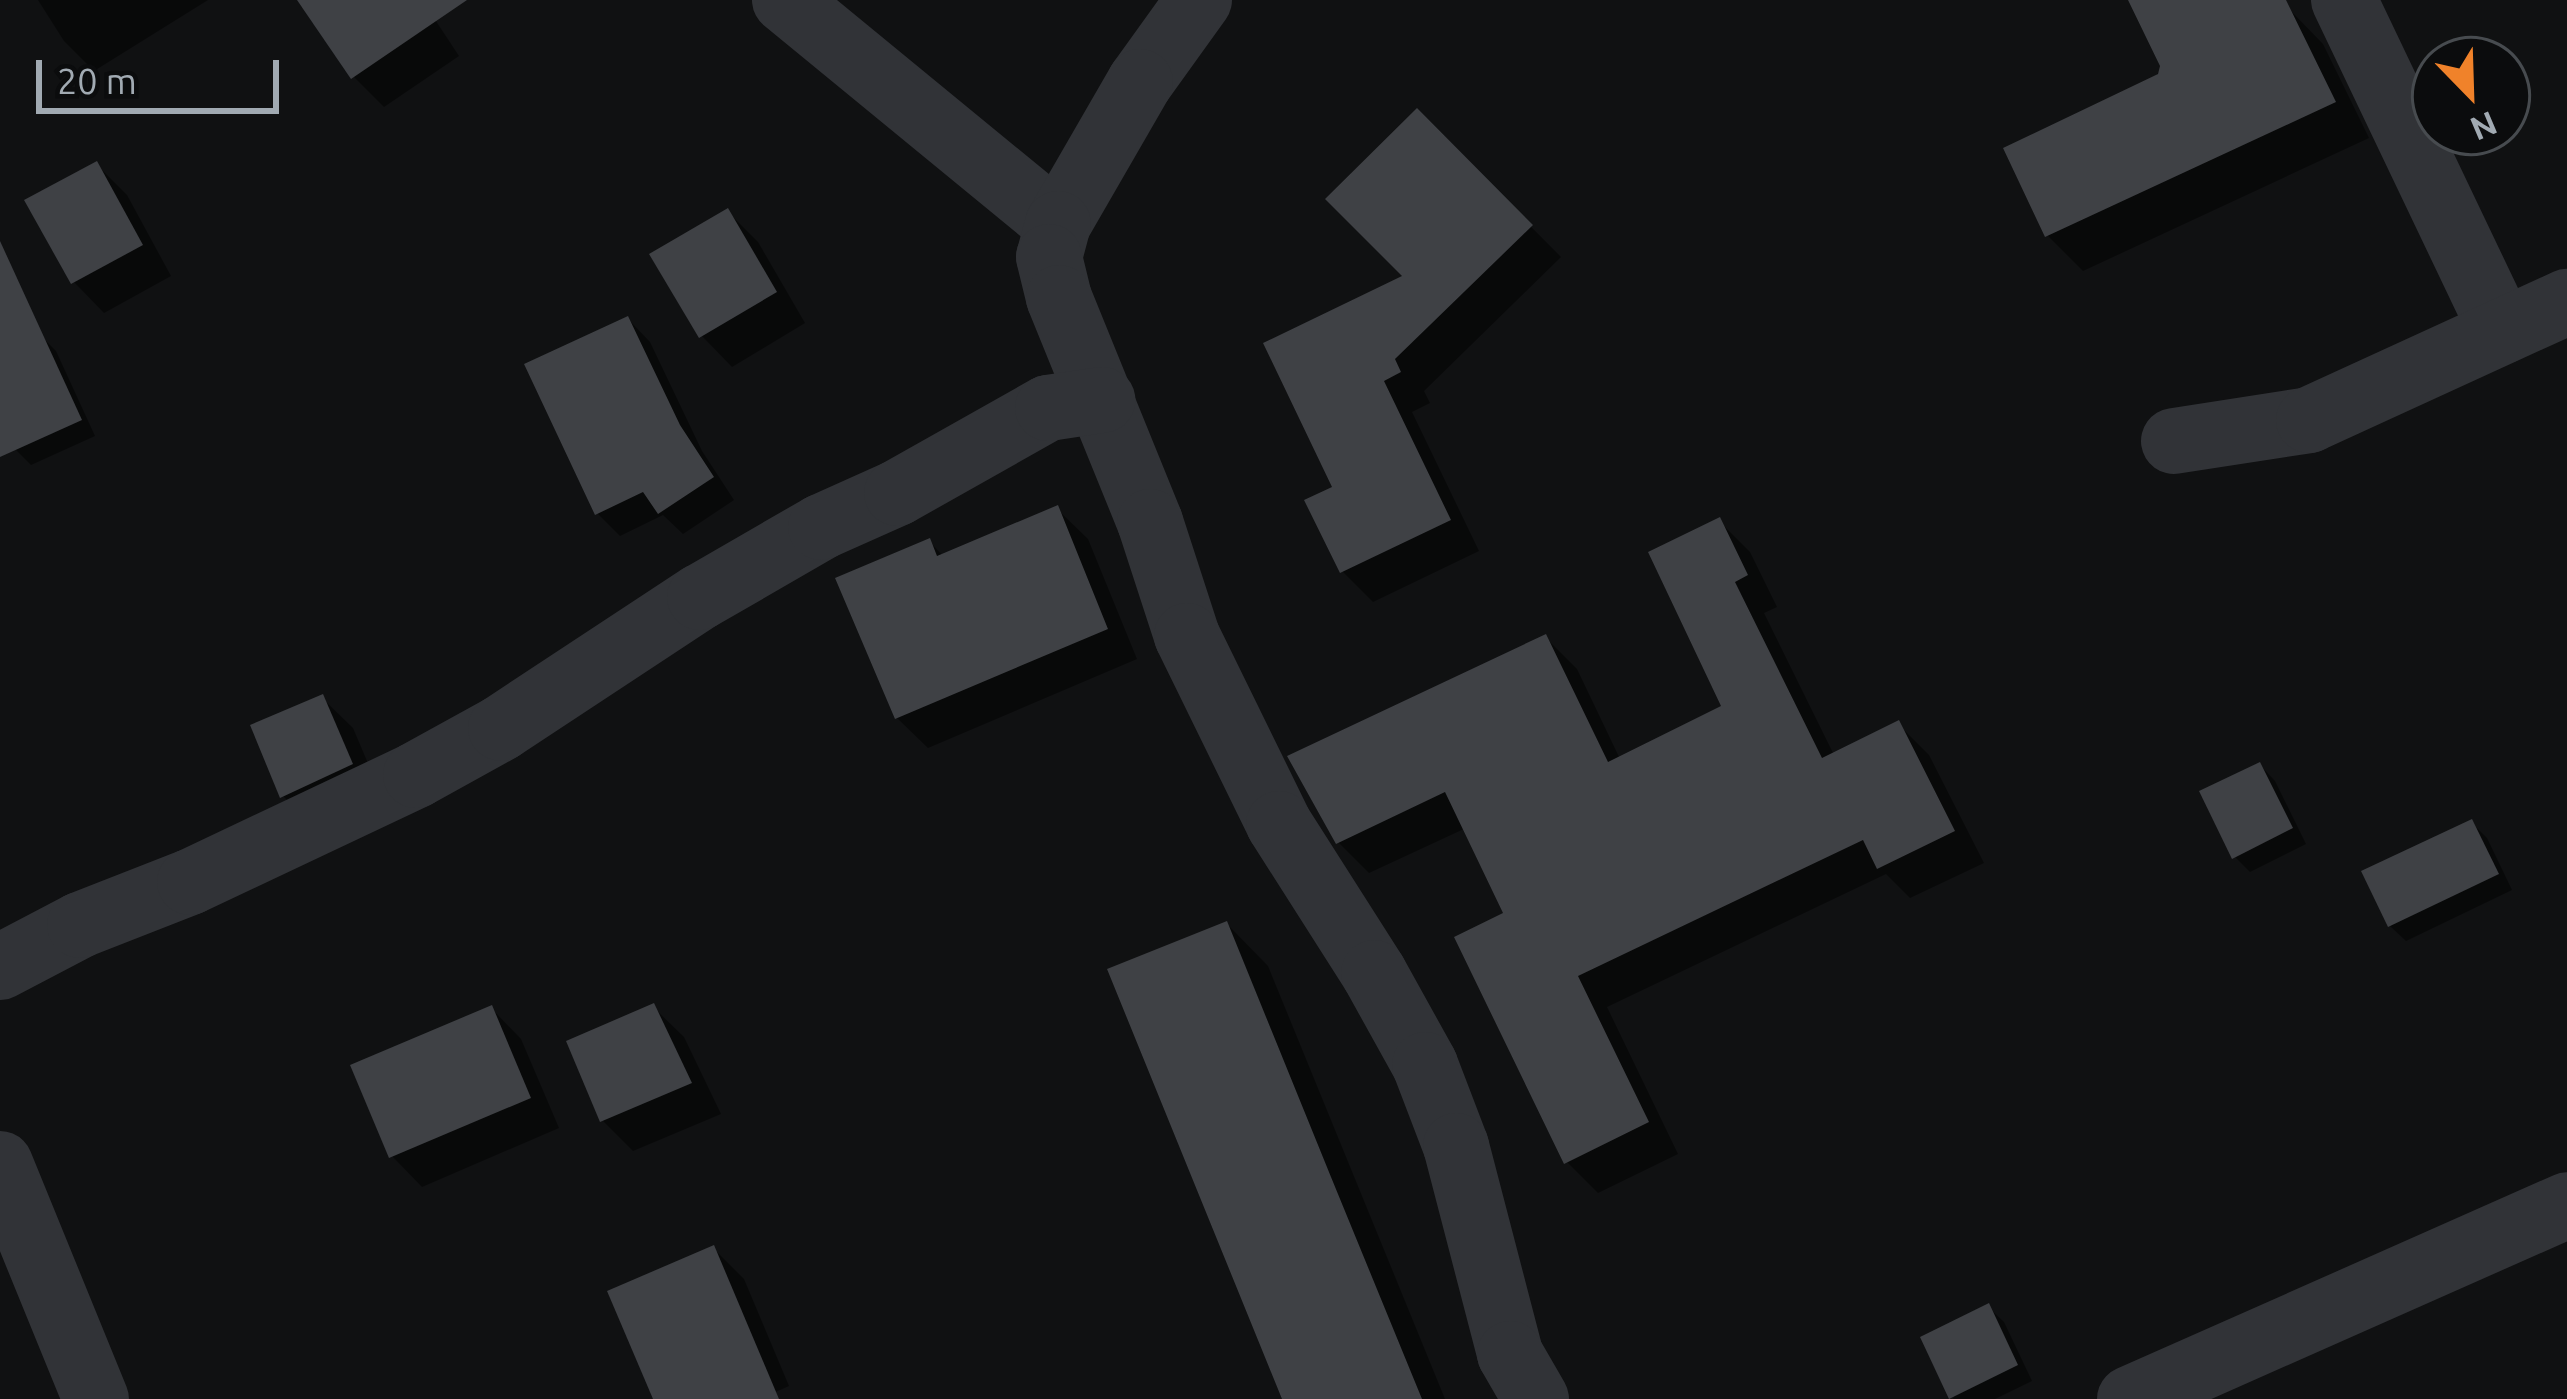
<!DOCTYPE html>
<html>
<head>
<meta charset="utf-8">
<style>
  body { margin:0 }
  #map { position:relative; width:2567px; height:1399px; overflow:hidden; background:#101112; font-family:Ubuntu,sans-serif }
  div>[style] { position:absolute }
  .shadow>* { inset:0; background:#0007 }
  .building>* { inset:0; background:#3f4145 }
  .street>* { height:66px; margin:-33px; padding:0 33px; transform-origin:33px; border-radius:33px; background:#313337 }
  span { translate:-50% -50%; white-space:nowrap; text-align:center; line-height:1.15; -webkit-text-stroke:10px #0b0c0d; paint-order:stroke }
  .north { position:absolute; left:2411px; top:36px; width:120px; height:120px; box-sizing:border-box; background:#0b0c0d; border:3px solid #474b4f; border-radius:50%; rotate:157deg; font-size:33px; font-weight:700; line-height:48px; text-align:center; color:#a1aab2 }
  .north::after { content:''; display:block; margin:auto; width:42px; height:54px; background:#f0822a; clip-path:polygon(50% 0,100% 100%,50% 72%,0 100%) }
  .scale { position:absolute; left:36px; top:60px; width:243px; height:54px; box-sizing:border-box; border:6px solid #a1aab2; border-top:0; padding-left:15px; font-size:36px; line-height:42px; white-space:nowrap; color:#a1aab2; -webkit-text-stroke:9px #0b0c0d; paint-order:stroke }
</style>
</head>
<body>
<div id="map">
  <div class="shadow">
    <i style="clip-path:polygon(38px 0,208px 0,94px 71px,64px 41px)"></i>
    <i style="clip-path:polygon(300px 0,422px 0,459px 56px,384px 107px,354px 77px)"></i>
    <i style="clip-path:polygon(2131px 0,2218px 0,2288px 8px,2323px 44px,2369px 138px,2083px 271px,2047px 235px,2163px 66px)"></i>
    <i style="clip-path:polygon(1417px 112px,1561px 257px,1424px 391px,1430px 403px,1412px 412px,1479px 551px,1373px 602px,1342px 571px,1336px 488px,1407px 277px)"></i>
    <i style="clip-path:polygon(96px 164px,127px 195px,171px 276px,104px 313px,74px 282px)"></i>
    <i style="clip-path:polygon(727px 211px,758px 242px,805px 323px,732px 367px,702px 336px)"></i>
    <i style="clip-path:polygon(628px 319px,650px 342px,702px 451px,734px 500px,683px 534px,663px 515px,620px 536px,597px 513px)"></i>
    <i style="clip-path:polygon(41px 336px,56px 351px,95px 436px,31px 465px,15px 449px,0 416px,0 355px)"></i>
    <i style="clip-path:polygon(1057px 509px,1088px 539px,1137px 659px,928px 748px,897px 718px,929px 541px,944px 557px)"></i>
    <i style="clip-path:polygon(1719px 521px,1750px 552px,1777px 607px,1764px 613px,1834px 755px,1898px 724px,1929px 755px,1984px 863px,1910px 898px,1886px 874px,1607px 1007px,1678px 1154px,1598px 1193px,1567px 1162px,1507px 915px,1466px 828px,1369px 873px,1338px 842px,1546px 638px,1577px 669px,1620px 759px,1725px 708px)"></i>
    <i style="clip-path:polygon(322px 698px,353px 728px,381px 794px,313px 826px,283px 796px)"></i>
    <i style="clip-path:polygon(2260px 765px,2275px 781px,2306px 844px,2250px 872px,2235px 857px)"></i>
    <i style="clip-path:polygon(2471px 822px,2487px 838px,2512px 890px,2406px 941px,2390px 926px)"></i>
    <i style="clip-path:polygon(1227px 924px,1268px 966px,1445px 1399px,1285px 1399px)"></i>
    <i style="clip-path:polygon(653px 1007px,684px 1037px,721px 1114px,633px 1151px,603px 1121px)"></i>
    <i style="clip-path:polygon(491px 1008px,521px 1039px,559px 1128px,422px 1187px,392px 1156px)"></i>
    <i style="clip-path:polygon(714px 1249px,744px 1279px,789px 1386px,760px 1399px,656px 1399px)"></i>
    <i style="clip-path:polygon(1988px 1307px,2004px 1322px,2032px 1381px,1995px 1399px,1953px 1399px)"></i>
  </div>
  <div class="building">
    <i style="clip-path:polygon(297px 0,467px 0,351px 79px)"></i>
    <i style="clip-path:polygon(2128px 0,2286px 0,2336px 102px,2045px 237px,2003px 148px,2158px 74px,2160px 66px)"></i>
    <i style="clip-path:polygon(1417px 108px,1533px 225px,1395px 359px,1401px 372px,1384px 381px,1451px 520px,1340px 573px,1304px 500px,1332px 487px,1263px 343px,1402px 276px,1325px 199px)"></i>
    <i style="clip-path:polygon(97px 161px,143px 245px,71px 284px,24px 200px)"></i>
    <i style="clip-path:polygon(728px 208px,777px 292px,699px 338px,649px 254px)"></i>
    <i style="clip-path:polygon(0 241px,82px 420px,0 457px)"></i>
    <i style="clip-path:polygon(628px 316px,680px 425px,714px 477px,658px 514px,643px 492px,595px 515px,524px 364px)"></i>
    <i style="clip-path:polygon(1058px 505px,1108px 629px,895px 719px,835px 578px,930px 538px,937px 556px)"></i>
    <i style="clip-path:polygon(1720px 517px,1748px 575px,1735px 582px,1822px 758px,1899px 720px,1955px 831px,1877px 869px,1863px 840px,1578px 976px,1649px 1122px,1564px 1164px,1454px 937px,1503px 913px,1445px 792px,1336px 844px,1287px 756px,1546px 634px,1608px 762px,1721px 706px,1648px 552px)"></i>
    <i style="clip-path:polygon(323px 694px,353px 764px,280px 798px,250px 725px)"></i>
    <i style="clip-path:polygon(2260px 762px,2293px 828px,2232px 859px,2199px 791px)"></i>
    <i style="clip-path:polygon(2472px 819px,2499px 874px,2388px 927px,2361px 871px)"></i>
    <i style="clip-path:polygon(1227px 921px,1331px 1177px,1422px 1399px,1282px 1399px,1107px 969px)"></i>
    <i style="clip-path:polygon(654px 1003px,692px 1083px,600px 1122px,566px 1041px)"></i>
    <i style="clip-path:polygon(492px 1005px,531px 1098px,389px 1158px,350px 1065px)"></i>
    <i style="clip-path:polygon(714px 1245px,779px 1399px,653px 1399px,607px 1291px)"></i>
    <i style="clip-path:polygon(1989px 1303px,2018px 1365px,1949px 1399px,1920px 1337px)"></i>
  </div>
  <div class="street">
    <i style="left:785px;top:0;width:353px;rotate:39.4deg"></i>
    <i style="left:1199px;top:0;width:101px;rotate:125.7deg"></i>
    <i style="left:1140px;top:82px;width:164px;rotate:120deg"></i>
    <i style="left:1058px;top:224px;width:34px;rotate:105deg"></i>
    <i style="left:1049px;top:257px;width:42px;rotate:76.3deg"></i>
    <i style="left:1059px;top:298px;width:242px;rotate:67.9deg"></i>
    <i style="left:1150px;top:522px;width:120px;rotate:72deg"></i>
    <i style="left:1187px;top:636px;width:209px;rotate:63.9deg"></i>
    <i style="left:1279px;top:824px;width:177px;rotate:57.5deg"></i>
    <i style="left:1374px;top:973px;width:105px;rotate:61deg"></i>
    <i style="left:1425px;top:1065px;width:87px;rotate:69.1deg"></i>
    <i style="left:1456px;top:1146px;width:215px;rotate:75.4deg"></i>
    <i style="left:1510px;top:1354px;width:52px;rotate:60deg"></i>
    <i style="left:2344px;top:0;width:367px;rotate:64.5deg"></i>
    <i style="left:2174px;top:441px;width:137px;rotate:-8.8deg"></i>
    <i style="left:2309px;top:420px;width:284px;rotate:-24.6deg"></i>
    <i style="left:0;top:967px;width:90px;rotate:-27.7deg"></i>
    <i style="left:80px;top:925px;width:118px;rotate:-21.4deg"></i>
    <i style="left:190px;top:882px;width:250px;rotate:-25.3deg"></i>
    <i style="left:416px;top:775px;width:97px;rotate:-28.9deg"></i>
    <i style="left:501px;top:728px;width:238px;rotate:-33.4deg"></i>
    <i style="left:700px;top:597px;width:140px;rotate:-30deg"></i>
    <i style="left:821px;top:527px;width:83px;rotate:-24.1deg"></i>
    <i style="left:897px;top:493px;width:173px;rotate:-29.4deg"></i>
    <i style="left:1048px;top:408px;width:55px;rotate:-8.4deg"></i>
    <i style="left:0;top:1164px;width:254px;rotate:67.8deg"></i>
    <i style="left:2130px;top:1399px;width:478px;rotate:-23.9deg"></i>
  </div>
  <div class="north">N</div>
  <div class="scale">20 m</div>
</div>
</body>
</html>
